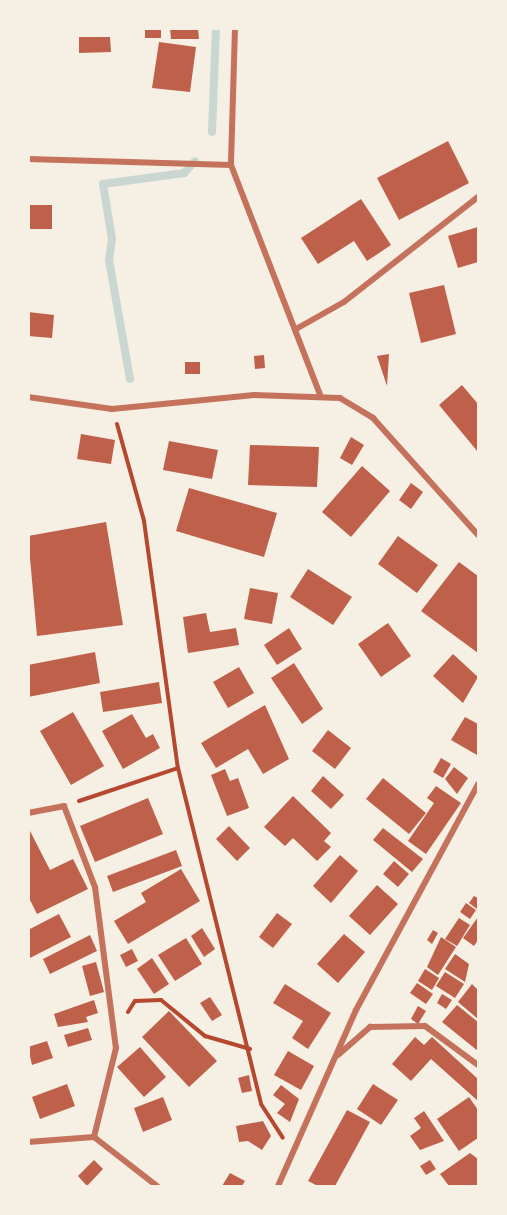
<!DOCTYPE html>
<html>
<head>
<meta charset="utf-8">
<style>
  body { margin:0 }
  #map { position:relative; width:507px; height:1215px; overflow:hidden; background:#f6efe4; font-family:Jost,sans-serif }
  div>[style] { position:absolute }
  .stream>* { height:8px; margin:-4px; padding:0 4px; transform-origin:4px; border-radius:4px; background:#c9d6d2 }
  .building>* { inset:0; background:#bf614a }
  .path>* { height:4px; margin:-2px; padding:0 2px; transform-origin:2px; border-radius:2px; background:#b5482f }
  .minor>* { height:6px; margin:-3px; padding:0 3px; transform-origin:3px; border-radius:3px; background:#c5725c }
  span { translate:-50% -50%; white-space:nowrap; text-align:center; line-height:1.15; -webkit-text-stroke:4.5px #f6efe4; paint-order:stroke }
  .frame { position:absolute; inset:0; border:30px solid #f6efe4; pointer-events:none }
</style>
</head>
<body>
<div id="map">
  <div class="stream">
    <i style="left:212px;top:132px;width:104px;rotate:-87.8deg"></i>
    <i style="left:130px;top:379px;width:121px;rotate:-100deg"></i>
    <i style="left:109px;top:260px;width:21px;rotate:-82deg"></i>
    <i style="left:112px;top:239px;width:56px;rotate:-99.3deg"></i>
    <i style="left:103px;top:184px;width:82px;rotate:-7.7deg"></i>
    <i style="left:184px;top:173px;width:16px;rotate:-47deg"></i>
  </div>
  <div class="building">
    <i style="clip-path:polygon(145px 28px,161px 28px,161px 38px,145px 38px)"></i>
    <i style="clip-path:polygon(170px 28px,198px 28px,199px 39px,171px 39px)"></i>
    <i style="clip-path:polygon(79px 37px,110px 37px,111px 52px,79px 53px)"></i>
    <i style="clip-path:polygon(159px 42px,196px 47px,190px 92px,152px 88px)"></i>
    <i style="clip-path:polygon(448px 141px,469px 183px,399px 220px,377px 178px)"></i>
    <i style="clip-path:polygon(361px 199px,391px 245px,367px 261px,354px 241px,318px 264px,301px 238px)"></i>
    <i style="clip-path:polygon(28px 205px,52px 205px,52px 229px,28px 229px)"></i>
    <i style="clip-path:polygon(478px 227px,478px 262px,458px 268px,448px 236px)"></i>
    <i style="clip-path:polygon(444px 285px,456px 334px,421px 343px,409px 293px)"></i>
    <i style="clip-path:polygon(28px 312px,54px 315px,52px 338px,28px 336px)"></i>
    <i style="clip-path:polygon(389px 354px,387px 386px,377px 356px)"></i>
    <i style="clip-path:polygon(264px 355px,265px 368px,255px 369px,254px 356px)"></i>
    <i style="clip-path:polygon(185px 362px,200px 362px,200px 374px,185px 374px)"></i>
    <i style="clip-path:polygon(462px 385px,478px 404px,478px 452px,439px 405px)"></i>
    <i style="clip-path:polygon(81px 434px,115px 440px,111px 464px,77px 459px)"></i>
    <i style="clip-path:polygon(351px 437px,364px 445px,352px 465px,340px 458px)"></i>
    <i style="clip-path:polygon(169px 441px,218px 450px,212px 479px,163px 470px)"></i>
    <i style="clip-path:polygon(250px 445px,319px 447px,317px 487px,248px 485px)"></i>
    <i style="clip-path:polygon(362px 466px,390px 491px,351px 537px,322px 512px)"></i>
    <i style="clip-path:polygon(411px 483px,423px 492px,411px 509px,399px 500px)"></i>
    <i style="clip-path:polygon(189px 488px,277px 513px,264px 557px,176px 531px)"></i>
    <i style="clip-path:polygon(106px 522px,123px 625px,37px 636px,28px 536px)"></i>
    <i style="clip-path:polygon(398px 536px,438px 565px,417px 593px,378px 564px)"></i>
    <i style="clip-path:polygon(459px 562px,478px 576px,478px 653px,421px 611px)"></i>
    <i style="clip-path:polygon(308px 569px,352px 597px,333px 625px,290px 597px)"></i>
    <i style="clip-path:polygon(250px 588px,278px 593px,272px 624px,244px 619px)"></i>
    <i style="clip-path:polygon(206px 613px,210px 632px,236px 628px,239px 645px,188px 653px,183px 617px)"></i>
    <i style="clip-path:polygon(388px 623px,411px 656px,381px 677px,358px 644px)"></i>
    <i style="clip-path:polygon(289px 628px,302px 649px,277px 665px,264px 645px)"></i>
    <i style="clip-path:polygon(95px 652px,100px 683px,28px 697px,28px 665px)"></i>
    <i style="clip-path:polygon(453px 654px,478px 677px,463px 703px,433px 676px)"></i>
    <i style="clip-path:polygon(294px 663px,323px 709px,302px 724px,271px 678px)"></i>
    <i style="clip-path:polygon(239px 667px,254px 693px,228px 708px,213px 682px)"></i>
    <i style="clip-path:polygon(159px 682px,162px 703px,103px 712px,100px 692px)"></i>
    <i style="clip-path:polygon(265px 705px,289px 759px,263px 774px,248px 749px,216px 768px,201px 743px)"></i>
    <i style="clip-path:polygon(73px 712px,104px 766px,71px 785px,40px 731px)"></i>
    <i style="clip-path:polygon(132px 714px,146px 738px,153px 734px,160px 748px,123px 769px,102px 731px)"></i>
    <i style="clip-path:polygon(465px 717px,478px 724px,477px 755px,451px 740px)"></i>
    <i style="clip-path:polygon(328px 730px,351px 748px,335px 769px,312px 751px)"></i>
    <i style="clip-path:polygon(441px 758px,451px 764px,443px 778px,433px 772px)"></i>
    <i style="clip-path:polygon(454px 767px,468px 778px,457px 794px,445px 779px)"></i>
    <i style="clip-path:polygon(225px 769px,230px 781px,238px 778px,249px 808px,227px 816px,211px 775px)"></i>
    <i style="clip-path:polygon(323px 776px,344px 795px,331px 809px,311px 791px)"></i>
    <i style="clip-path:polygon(383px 778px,426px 813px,409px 834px,366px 799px)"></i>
    <i style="clip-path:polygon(436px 786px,461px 803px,426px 854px,408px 841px,434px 803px,427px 798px)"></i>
    <i style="clip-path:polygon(293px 796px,331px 833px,324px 841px,331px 847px,317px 861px,293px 838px,285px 846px,264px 827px)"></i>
    <i style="clip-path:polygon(148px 798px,163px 834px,95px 862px,80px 826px)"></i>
    <i style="clip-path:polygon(229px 826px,250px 848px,237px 861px,216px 839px)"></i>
    <i style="clip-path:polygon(28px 827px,50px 870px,73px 859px,88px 889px,37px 914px,28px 896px)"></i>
    <i style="clip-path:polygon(383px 828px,423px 859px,412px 872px,373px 840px)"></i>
    <i style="clip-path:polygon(176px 850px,182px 866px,113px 892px,107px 876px)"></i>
    <i style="clip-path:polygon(340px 855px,358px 871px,331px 903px,313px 886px)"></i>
    <i style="clip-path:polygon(394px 861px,409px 874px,398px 887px,383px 874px)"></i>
    <i style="clip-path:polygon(181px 869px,200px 901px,128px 944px,114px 921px,146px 902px,141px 893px)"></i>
    <i style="clip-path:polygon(377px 885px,398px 904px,370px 935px,349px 916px)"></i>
    <i style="clip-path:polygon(474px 896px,478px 898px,477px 909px,469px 903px)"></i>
    <i style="clip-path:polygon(466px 903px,476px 910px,470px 919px,460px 912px)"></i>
    <i style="clip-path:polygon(277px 913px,292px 924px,273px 948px,259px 937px)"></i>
    <i style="clip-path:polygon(59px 914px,71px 937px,28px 959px,28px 930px)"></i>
    <i style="clip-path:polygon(478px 917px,478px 940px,474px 946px,463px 938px)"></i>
    <i style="clip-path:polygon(459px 918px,470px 925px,457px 946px,445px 939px)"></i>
    <i style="clip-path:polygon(202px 928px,215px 949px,204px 957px,191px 936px)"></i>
    <i style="clip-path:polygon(433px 930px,438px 933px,432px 944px,427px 940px)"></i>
    <i style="clip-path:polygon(344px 934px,365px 952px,338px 983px,317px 964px)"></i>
    <i style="clip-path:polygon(90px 935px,97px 951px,50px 974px,43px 959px)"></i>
    <i style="clip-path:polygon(441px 937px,456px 947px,438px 975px,427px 967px)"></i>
    <i style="clip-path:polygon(186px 938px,202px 964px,175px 981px,158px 955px)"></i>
    <i style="clip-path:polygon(132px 949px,138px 961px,126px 967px,120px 955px)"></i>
    <i style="clip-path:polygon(455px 954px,469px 964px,465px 982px,445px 969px)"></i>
    <i style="clip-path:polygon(152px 958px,169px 984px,154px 994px,137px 969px)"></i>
    <i style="clip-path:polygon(96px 962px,104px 992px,90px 996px,82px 966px)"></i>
    <i style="clip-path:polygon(425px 969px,439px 978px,432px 990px,418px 981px)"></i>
    <i style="clip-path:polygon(445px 972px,464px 984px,455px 998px,436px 986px)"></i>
    <i style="clip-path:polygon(417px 983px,433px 994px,426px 1004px,410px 993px)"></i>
    <i style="clip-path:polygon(285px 984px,331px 1013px,308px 1049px,292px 1038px,303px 1021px,273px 1003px)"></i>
    <i style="clip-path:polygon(472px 984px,478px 990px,478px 1019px,458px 1002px)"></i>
    <i style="clip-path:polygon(442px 994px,452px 1000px,446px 1009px,437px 1003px)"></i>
    <i style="clip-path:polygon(210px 997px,222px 1015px,212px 1021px,200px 1003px)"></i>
    <i style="clip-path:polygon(94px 1000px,98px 1013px,86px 1017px,88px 1022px,58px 1027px,54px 1014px)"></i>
    <i style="clip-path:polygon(457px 1005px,478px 1022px,478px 1051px,442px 1022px)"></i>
    <i style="clip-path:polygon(418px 1006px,426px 1011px,418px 1024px,411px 1019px)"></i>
    <i style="clip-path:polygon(169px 1011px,217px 1061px,189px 1087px,142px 1037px)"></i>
    <i style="clip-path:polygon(88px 1028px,92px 1040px,68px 1047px,64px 1035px)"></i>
    <i style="clip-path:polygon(415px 1037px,424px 1045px,432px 1037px,478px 1079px,478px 1101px,431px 1059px,411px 1081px,392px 1064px)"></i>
    <i style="clip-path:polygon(47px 1041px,53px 1058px,32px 1065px,28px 1047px)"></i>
    <i style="clip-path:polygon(140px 1047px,166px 1077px,144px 1097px,117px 1067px)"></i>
    <i style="clip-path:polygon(288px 1051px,314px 1066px,301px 1090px,274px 1075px)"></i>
    <i style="clip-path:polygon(249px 1075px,252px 1091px,242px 1093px,238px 1078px)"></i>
    <i style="clip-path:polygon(67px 1084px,75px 1106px,40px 1119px,32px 1097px)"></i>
    <i style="clip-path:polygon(373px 1084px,398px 1100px,381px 1125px,357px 1109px)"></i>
    <i style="clip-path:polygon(281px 1085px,299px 1099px,290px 1122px,277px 1113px,285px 1104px,273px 1095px)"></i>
    <i style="clip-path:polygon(163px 1097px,172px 1120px,143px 1132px,134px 1108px)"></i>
    <i style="clip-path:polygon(469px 1097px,478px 1110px,478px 1138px,459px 1151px,437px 1119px)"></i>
    <i style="clip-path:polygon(347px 1110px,370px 1122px,335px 1186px,318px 1186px,308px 1181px)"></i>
    <i style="clip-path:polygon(424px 1111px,444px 1141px,420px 1150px,410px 1136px,421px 1128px,414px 1118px)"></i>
    <i style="clip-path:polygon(263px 1121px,271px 1136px,262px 1150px,248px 1141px,239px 1142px,236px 1126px)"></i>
    <i style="clip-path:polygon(470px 1153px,478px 1159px,478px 1186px,449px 1186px,440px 1174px)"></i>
    <i style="clip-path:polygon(94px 1160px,103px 1169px,87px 1186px,78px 1176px)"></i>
    <i style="clip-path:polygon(430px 1160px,436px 1169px,426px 1175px,420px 1166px)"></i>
    <i style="clip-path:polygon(230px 1173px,245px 1181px,242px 1186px,222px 1186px)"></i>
  </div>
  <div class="path">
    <i style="left:117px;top:424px;width:101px;rotate:74.4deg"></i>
    <i style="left:144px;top:521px;width:249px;rotate:82.2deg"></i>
    <i style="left:178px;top:768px;width:346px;rotate:76.1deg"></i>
    <i style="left:261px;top:1104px;width:40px;rotate:57.1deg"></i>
    <i style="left:79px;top:801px;width:104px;rotate:-18.4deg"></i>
    <i style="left:128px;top:1012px;width:13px;rotate:-58deg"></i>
    <i style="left:135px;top:1001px;width:26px;rotate:-2deg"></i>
    <i style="left:161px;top:1000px;width:57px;rotate:39.3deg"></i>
    <i style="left:205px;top:1036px;width:47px;rotate:16.1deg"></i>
  </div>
  <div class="minor">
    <i style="left:235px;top:28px;width:137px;rotate:91.7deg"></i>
    <i style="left:231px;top:165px;width:246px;rotate:68.8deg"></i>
    <i style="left:28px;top:159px;width:203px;rotate:1.7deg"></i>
    <i style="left:296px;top:329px;width:55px;rotate:-29.4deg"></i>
    <i style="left:344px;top:302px;width:170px;rotate:-38.1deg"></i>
    <i style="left:28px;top:397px;width:85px;rotate:8.1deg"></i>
    <i style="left:112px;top:409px;width:143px;rotate:-5.6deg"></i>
    <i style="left:254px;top:395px;width:86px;rotate:2deg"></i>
    <i style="left:340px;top:398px;width:39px;rotate:31deg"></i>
    <i style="left:373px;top:418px;width:157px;rotate:48.1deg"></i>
    <i style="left:28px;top:813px;width:37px;rotate:-11deg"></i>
    <i style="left:64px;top:806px;width:87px;rotate:69.1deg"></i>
    <i style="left:95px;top:887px;width:162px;rotate:82.6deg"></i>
    <i style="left:116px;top:1048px;width:92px;rotate:103.9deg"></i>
    <i style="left:338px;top:1055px;width:43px;rotate:-41.2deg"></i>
    <i style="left:370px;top:1027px;width:55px;rotate:-1deg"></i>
    <i style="left:425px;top:1026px;width:66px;rotate:36.3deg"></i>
    <i style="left:28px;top:1142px;width:66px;rotate:-4.3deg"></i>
    <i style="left:94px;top:1137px;width:80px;rotate:37.9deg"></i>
    <i style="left:278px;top:1186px;width:193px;rotate:-66.1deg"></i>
    <i style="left:356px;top:1010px;width:257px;rotate:-61.6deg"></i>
  </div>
  <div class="frame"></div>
</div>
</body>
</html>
